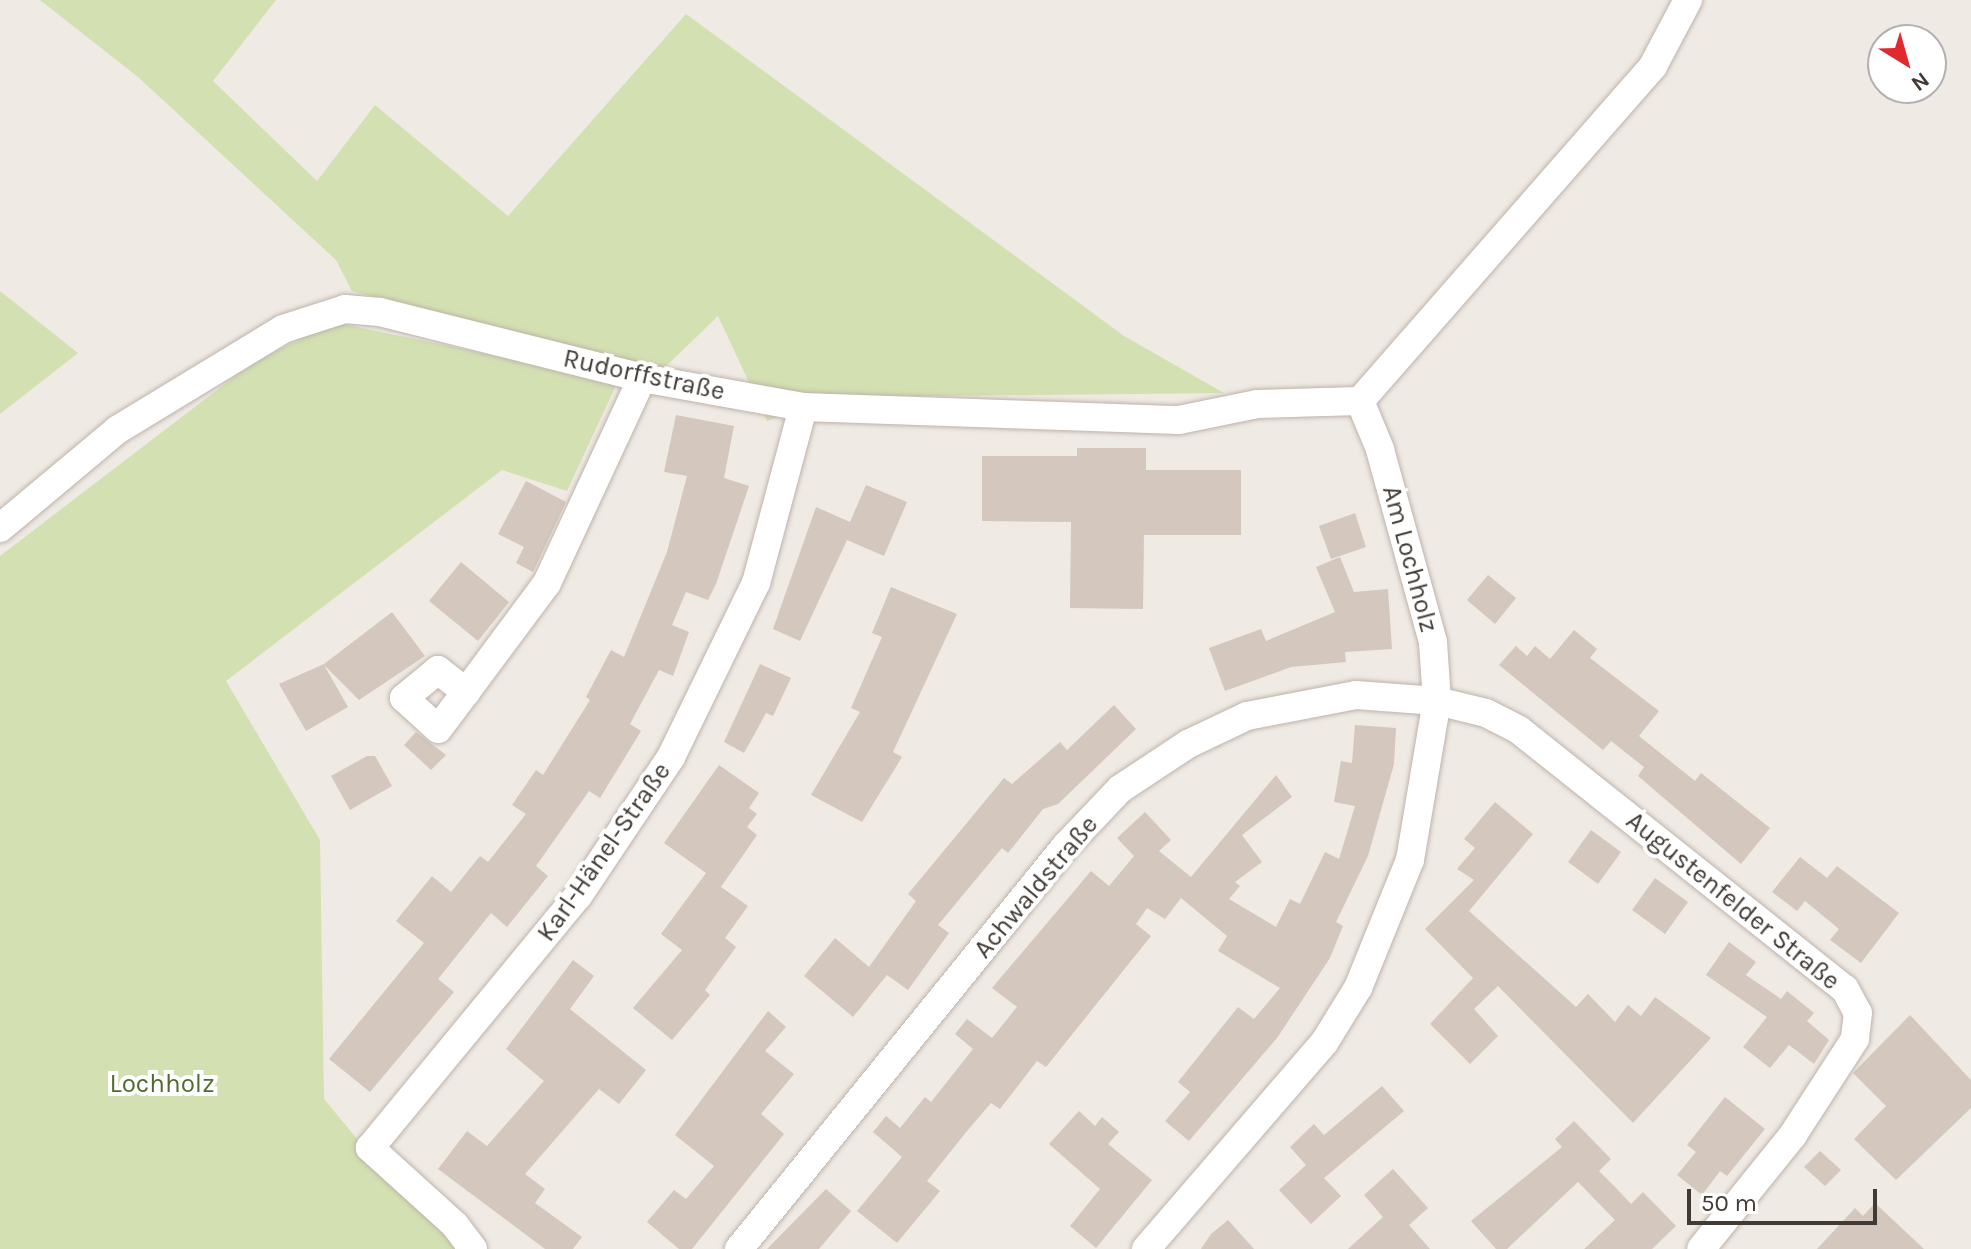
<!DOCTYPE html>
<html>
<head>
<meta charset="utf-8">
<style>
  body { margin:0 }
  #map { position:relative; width:1971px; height:1249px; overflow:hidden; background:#f0eae4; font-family:Karla,sans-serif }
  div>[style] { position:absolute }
  .green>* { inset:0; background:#d3e0b1 }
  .building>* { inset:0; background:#d3c7be }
  .roads { filter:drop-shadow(0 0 2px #bdb3ab) drop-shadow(0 0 2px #bdb3ab) }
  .minor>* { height:28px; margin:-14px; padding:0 14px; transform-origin:14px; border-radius:14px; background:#fff }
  span { translate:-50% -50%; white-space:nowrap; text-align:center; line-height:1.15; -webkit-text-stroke:8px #fff; paint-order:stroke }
  .street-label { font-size:26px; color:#413a35 }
  .park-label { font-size:26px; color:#516b2f }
  .north { position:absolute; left:1867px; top:24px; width:80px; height:80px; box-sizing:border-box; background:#fff; border:2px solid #b3b0ae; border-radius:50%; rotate:143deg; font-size:22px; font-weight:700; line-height:32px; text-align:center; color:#413a35 }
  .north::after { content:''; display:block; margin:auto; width:28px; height:36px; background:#e12a2e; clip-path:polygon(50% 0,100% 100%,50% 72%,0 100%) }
  .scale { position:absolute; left:1687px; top:1189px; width:190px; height:36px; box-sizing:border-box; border:4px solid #413a35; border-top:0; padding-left:10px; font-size:24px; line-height:28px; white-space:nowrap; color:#413a35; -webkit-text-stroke:6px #fff; paint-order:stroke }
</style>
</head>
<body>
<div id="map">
  <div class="green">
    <i style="clip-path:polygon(40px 0,276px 0,213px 81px,317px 181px,375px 105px,508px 216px,686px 14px,1124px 336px,1224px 393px,833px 397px,767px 421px,718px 316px,658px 374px,352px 291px,336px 260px,138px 77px)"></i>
    <i style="clip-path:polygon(0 291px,78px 353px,0 414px)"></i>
    <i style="clip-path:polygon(333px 322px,618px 381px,567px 491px,502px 470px,226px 681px,320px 840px,324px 1099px,401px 1192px,487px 1249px,0 1249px,0 556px,251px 364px)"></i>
  </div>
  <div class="building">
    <i style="clip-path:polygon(676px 415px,734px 426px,724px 478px,749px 486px,716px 584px,708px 600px,686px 592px,672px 625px,689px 632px,673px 676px,659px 670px,630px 724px,641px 731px,600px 798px,589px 791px,536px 866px,548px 876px,507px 927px,491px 913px,438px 979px,454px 992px,370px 1092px,329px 1059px,424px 943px,396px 921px,432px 876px,451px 892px,480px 856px,488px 862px,526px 814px,512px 805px,536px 770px,543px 775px,590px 700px,586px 697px,611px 650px,624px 657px,667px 552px,687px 476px,664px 472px)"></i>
    <i style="clip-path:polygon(1077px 448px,1146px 448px,1146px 470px,1241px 470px,1241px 535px,1144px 535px,1143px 609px,1070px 608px,1071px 522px,982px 521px,982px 456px,1077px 456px)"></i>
    <i style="clip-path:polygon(526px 481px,566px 502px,533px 572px,516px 563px,524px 547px,498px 534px)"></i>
    <i style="clip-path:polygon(866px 485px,907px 502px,884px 556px,847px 540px,800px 641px,773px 629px,816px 507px,850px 522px)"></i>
    <i style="clip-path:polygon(1355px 513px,1366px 547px,1331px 559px,1319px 526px)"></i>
    <i style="clip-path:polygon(1340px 557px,1354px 592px,1388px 589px,1392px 649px,1345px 652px,1346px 662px,1291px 667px,1225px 691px,1209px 648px,1261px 629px,1266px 641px,1335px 612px,1316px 567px)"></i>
    <i style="clip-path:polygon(461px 562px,509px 602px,478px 641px,429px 601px)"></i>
    <i style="clip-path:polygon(1488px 575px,1516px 598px,1495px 624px,1467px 600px)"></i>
    <i style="clip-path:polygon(891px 587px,957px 614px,893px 752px,902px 757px,862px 822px,811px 795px,860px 712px,851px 708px,882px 637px,872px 633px)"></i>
    <i style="clip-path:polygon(392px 612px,425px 656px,359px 700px,324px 665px,348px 707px,306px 731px,279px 684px,324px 664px)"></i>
    <i style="clip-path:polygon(1574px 630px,1597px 649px,1590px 658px,1659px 711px,1639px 736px,1695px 781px,1701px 773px,1770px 828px,1741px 864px,1638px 776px,1644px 767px,1611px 741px,1603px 750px,1499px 665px,1516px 646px,1527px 656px,1535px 646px,1550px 659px)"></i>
    <i style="clip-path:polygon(760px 664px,791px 678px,773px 716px,766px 713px,744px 753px,724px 742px)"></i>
    <i style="clip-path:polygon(1114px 705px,1136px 729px,1058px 804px,1043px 809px,1008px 853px,1002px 848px,938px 925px,949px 933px,908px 990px,887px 975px,853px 1017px,804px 976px,835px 938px,869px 967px,916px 901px,908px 894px,1004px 778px,1012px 784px,1060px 742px,1067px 750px)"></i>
    <i style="clip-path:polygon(1355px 725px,1396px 728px,1394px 764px,1368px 856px,1336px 922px,1343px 926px,1330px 958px,1277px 1038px,1189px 1141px,1165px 1121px,1190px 1092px,1178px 1082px,1238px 1007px,1254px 1019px,1280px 988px,1218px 951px,1227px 936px,1181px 898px,1165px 919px,1147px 908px,1136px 924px,1151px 936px,1046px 1067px,1037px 1061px,1000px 1109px,991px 1103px,967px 1131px,927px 1181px,940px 1191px,897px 1243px,857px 1211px,902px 1157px,873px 1132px,886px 1116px,900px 1128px,925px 1097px,931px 1102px,973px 1049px,955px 1034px,967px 1019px,992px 1038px,1017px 1007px,992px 988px,1091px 871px,1109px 886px,1134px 856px,1117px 838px,1145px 812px,1171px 840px,1159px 851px,1191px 877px,1276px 775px,1292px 797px,1242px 835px,1262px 862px,1235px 882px,1240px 886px,1229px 899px,1276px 927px,1290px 899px,1300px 904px,1325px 852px,1339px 859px,1355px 806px,1334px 802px,1341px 761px,1352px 763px)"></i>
    <i style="clip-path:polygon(416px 732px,446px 755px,431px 770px,404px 745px)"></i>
    <i style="clip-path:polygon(367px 756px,375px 756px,392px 786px,350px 810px,331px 776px)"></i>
    <i style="clip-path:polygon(719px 765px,759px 793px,749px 808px,757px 814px,747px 827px,757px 835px,721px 887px,748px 906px,725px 938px,736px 947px,705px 990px,710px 995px,672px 1040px,633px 1008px,682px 950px,661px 934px,706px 873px,664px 843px)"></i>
    <i style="clip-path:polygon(1495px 802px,1533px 834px,1469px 911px,1576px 1007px,1588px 994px,1615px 1022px,1628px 1005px,1641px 1016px,1655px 997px,1711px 1038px,1633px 1123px,1498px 986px,1474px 1009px,1498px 1036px,1470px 1064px,1430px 1024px,1473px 978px,1425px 929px,1474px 880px,1457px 869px,1475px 848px,1464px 839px)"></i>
    <i style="clip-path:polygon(1591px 830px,1621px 852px,1598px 884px,1568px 862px)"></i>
    <i style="clip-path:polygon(1800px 857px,1827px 878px,1837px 866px,1899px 913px,1861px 963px,1830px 940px,1839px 929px,1805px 901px,1797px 911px,1772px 892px)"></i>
    <i style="clip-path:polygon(1655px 878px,1688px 902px,1665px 934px,1632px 910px)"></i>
    <i style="clip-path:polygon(1729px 942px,1756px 962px,1746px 975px,1781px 999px,1787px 991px,1814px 1013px,1807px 1021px,1829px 1040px,1814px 1064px,1789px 1045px,1770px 1068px,1743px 1047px,1767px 1017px,1706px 975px)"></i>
    <i style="clip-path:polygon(573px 960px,594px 976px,570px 1009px,646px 1070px,619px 1104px,599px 1089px,525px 1174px,545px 1189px,535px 1203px,582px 1237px,573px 1249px,545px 1249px,438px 1169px,467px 1131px,487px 1146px,544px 1081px,506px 1049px)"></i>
    <i style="clip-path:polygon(768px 1011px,786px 1027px,765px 1051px,794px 1074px,761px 1114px,784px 1134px,692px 1249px,679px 1249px,647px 1222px,674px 1190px,686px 1199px,714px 1166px,675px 1135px)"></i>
    <i style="clip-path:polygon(1910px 1015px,1971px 1080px,1971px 1108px,1896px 1180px,1854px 1139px,1886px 1106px,1853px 1073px)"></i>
    <i style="clip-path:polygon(1382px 1086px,1404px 1111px,1324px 1178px,1341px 1196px,1311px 1224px,1279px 1190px,1306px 1165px,1290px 1147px,1314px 1124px,1324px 1135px)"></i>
    <i style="clip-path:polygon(1725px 1097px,1765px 1129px,1727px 1176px,1720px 1171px,1702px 1195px,1677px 1175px,1696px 1152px,1687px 1145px)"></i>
    <i style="clip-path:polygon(1079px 1111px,1095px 1126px,1102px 1117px,1119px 1132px,1108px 1144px,1152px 1180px,1096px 1248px,1070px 1226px,1100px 1189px,1049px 1144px)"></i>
    <i style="clip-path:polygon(1574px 1121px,1611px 1159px,1599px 1171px,1617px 1189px,1631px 1204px,1643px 1192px,1676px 1226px,1652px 1249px,1584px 1249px,1615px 1220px,1578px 1182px,1507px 1249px,1496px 1249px,1471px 1221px,1562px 1147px,1555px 1139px)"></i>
    <i style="clip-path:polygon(1820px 1151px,1841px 1170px,1825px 1186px,1804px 1167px)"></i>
    <i style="clip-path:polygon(1393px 1169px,1428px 1208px,1409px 1225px,1430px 1249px,1348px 1249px,1383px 1217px,1364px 1195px)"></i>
    <i style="clip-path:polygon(826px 1189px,851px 1211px,819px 1249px,767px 1249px)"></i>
    <i style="clip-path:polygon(1875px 1203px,1924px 1249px,1817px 1249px,1855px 1208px,1863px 1216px)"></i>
    <i style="clip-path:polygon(1228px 1220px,1254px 1249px,1201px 1249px,1211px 1234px)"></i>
  </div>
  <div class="roads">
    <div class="minor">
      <i style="left:1360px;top:401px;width:445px;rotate:-48.8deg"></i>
      <i style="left:1653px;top:66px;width:75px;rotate:-62.1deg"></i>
      <i style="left:0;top:528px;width:153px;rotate:-39.9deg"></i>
      <i style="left:117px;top:430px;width:194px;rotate:-31.3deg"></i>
      <i style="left:283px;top:329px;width:65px;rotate:-17.9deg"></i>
      <i style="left:345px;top:309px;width:35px;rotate:5deg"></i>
      <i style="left:380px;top:312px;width:270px;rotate:14.1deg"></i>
      <i style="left:642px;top:378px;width:164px;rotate:10.2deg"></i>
      <i style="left:803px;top:407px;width:376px;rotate:2deg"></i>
      <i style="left:1179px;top:420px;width:80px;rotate:-11.6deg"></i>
      <i style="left:1257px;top:404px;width:103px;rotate:-1.7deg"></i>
      <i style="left:466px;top:692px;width:46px;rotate:127.1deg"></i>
      <i style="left:438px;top:729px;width:46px;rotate:-137.6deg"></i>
      <i style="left:404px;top:698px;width:44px;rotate:-39.5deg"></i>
      <i style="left:438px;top:670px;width:36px;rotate:38deg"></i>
      <i style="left:466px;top:692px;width:136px;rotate:-53.4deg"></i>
      <i style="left:547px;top:583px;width:226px;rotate:-65.1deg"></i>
      <i style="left:473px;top:1249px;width:30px;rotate:-127deg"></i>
      <i style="left:455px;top:1225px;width:115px;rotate:-137.8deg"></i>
      <i style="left:370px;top:1148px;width:327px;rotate:-50.5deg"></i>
      <i style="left:578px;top:896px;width:167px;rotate:-56.2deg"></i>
      <i style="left:671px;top:757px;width:194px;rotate:-64deg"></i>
      <i style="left:756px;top:583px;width:182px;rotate:-75deg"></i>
      <i style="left:739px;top:1249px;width:518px;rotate:-50.96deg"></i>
      <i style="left:1065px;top:847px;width:80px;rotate:-46.5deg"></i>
      <i style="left:1120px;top:789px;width:82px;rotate:-33.5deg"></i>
      <i style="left:1188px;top:744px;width:65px;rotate:-25.4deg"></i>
      <i style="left:1247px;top:716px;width:111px;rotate:-10.9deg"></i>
      <i style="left:1356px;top:695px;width:81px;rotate:4.2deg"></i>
      <i style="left:1437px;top:701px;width:50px;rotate:13.8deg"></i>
      <i style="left:1486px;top:713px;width:37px;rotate:27deg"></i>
      <i style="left:1519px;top:730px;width:416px;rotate:38.5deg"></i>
      <i style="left:1845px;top:989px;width:27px;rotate:62deg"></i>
      <i style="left:1858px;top:1013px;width:26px;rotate:97deg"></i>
      <i style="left:1855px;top:1039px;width:114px;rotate:122.9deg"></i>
      <i style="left:1793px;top:1135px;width:146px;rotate:128.9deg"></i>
      <i style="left:1146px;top:1249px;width:272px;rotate:-49.2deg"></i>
      <i style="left:1324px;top:1043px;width:65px;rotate:-58.3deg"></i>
      <i style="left:1358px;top:988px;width:138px;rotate:-67.9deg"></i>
      <i style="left:1410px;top:860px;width:161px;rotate:-80.4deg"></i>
      <i style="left:1437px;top:701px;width:59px;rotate:-93.9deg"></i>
      <i style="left:1433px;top:642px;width:200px;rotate:-105.4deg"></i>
      <i style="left:1380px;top:449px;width:52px;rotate:-112.6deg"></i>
    </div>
  </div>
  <div class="street-label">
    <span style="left:644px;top:375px;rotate:12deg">Rudorffstraße</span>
    <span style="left:1410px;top:559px;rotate:75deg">Am Lochholz</span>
    <span style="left:604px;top:852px;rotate:-55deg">Karl-Hänel-Straße</span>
    <span style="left:1036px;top:887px;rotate:-50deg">Achwaldstraße</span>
    <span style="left:1733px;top:901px;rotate:39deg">Augustenfelder Straße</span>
  </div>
  <div class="park-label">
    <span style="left:162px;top:1084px">Lochholz</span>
  </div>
  <div class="north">N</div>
  <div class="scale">50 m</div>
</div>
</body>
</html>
